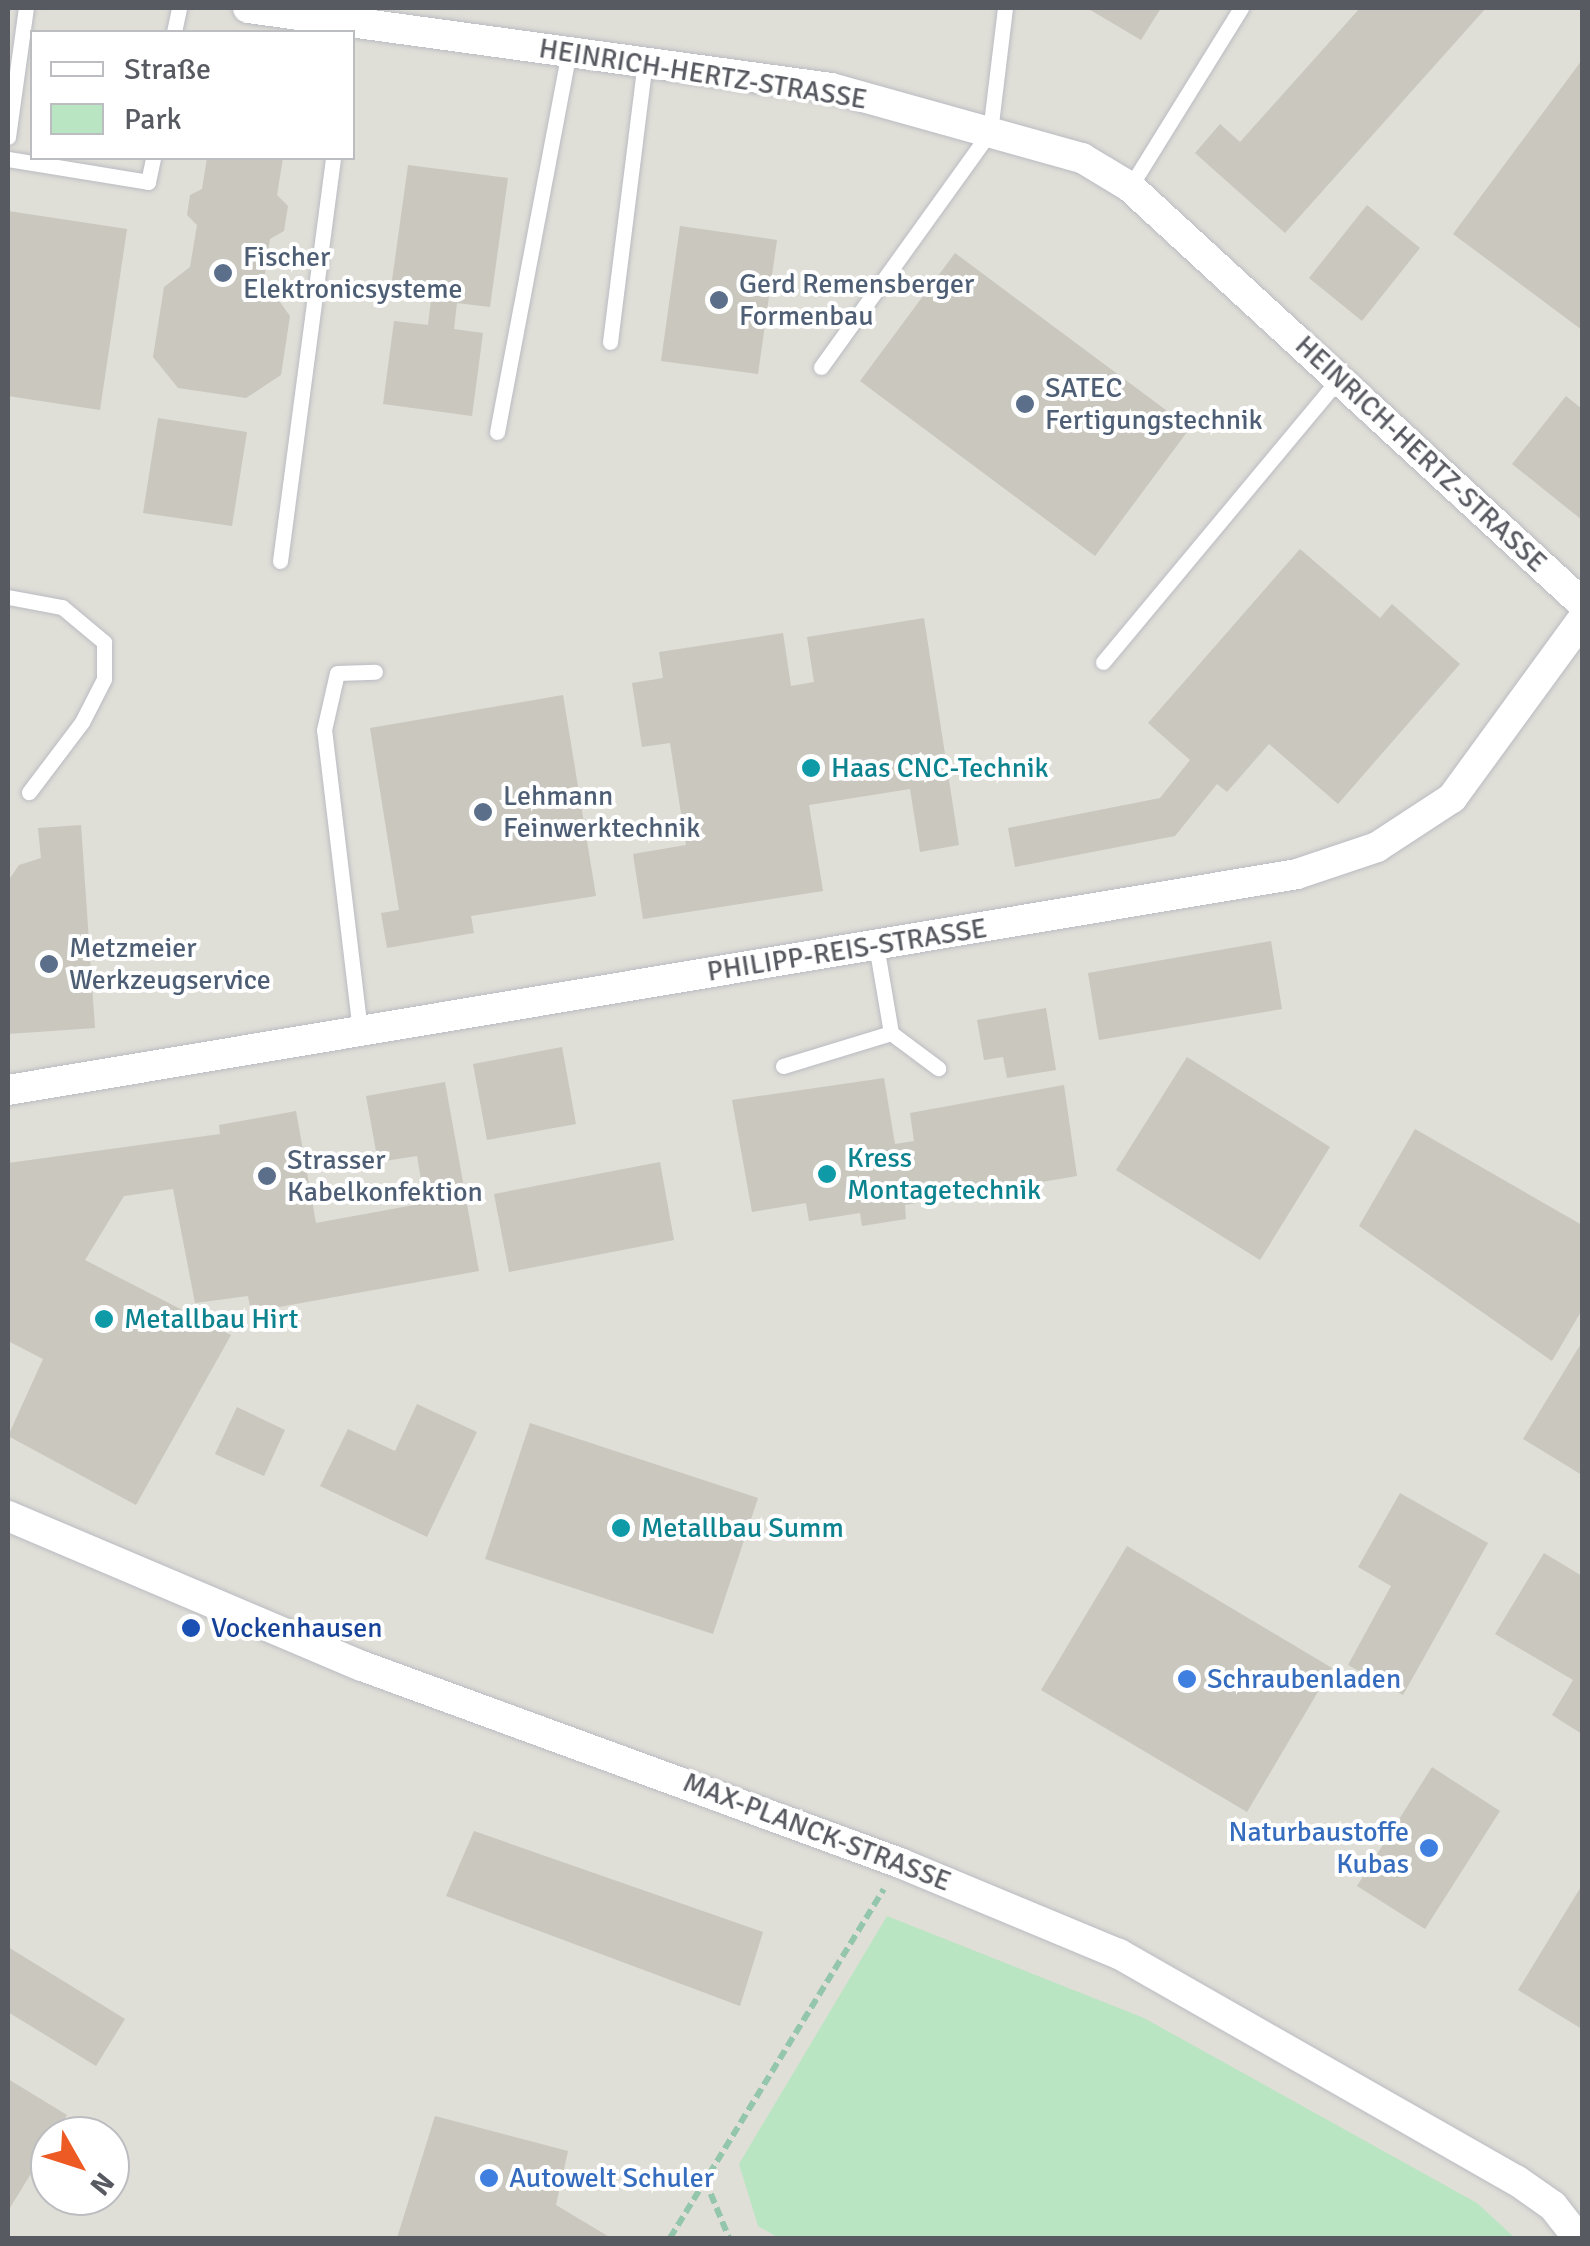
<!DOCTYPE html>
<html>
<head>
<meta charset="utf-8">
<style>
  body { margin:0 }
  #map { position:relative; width:1590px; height:2246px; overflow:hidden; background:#ecebdf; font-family:Signika,sans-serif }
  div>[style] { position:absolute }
  .industrial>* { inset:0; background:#dfded7 }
  .green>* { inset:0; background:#bae5c2 }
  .building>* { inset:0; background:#c9c7be }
  .path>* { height:6px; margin-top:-3px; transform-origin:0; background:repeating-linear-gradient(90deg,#93c6ab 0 10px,transparent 0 15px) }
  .roads { filter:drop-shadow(0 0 2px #babbc2) drop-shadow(0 0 2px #babbc2) }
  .service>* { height:15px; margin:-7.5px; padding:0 7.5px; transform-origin:7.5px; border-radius:7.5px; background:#fff }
  .minor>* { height:30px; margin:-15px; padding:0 15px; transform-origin:15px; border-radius:15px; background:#fff }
  .dots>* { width:28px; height:28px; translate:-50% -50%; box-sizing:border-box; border:5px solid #fff; border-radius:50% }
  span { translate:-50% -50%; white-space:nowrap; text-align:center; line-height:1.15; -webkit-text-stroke:8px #fff; paint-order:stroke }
  .street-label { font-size:28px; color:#585a61 }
  .service-label { font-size:28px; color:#4e5e75 }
  .left { translate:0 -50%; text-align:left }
  .culture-label { font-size:28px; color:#0d838f }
  .transit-label { font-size:28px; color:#164399 }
  .shop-label { font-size:28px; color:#366cbe }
  .right { translate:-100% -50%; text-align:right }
  .frame { position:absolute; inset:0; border:10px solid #585a61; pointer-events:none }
  .legend { position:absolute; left:30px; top:30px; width:325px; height:130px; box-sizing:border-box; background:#fff; border:2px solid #bcbdc0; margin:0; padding:12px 18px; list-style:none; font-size:30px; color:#585a61 }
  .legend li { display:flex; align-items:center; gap:20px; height:50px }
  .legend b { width:50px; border:2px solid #bcbdc0 }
  .north { position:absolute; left:30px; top:2116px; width:100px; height:100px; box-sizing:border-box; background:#fff; border:2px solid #bcbdc0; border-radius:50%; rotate:129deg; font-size:28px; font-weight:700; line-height:40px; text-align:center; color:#585a61 }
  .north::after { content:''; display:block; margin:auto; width:35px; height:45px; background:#ed5a23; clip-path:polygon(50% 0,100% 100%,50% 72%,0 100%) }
</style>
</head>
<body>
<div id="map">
  <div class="industrial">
    <i style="clip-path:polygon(evenodd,8px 8px,1582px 8px,1582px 2238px,8px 2238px,8px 8px,32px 32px,352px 32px,352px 158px,32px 158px,32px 32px,8px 8px,50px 2136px,110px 2136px,110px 2196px,50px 2196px,50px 2136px)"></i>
  </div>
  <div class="green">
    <i style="clip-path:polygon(887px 1916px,1144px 2018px,1477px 2203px,1515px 2238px,779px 2238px,758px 2226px,739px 2164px)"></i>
  </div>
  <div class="building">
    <i style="clip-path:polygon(1087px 8px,1161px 8px,1141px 40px)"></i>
    <i style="clip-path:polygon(1360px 8px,1486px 8px,1285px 233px,1195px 153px,1220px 124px,1240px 142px)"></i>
    <i style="clip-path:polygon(1582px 60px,1582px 330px,1453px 234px)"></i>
    <i style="clip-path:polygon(207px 158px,283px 158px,277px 195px,288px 206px,284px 231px,270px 239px,264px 280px,290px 316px,281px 375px,246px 398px,178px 388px,153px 357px,164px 287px,190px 267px,197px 225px,187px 215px,190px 195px,202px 189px)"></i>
    <i style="clip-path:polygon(408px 165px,508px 178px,490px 307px,457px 303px,454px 329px,483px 333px,472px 416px,383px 404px,394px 321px,428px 325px,431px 300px,390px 295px)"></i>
    <i style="clip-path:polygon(1367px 205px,1420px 248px,1362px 321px,1309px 278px)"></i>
    <i style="clip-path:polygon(8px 211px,127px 229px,100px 410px,8px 396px)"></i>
    <i style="clip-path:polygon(680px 226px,777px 240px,758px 374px,661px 361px)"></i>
    <i style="clip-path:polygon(955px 253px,1190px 428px,1095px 556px,860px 381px)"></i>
    <i style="clip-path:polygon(1566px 396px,1582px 409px,1582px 520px,1512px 464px)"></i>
    <i style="clip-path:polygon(158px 418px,247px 432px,232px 526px,143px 513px)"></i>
    <i style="clip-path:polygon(1300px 549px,1380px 618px,1392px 604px,1460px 664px,1338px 804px,1269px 744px,1227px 792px,1217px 784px,1175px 836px,1015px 867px,1008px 828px,1160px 798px,1190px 760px,1148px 723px)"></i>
    <i style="clip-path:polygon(924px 618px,959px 845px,920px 852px,910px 789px,809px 805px,823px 891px,643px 919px,633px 854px,686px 845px,670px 743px,642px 747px,632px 683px,663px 678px,659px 652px,783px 633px,791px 686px,814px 682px,807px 637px)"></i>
    <i style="clip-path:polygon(563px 695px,596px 896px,471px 916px,474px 933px,387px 948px,381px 913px,399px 910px,370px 728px)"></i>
    <i style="clip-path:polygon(81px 825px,95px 1028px,8px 1034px,8px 881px,19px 865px,41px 858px,38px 828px)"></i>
    <i style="clip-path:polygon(1271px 941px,1282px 1009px,1099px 1040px,1088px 973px)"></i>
    <i style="clip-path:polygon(1046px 1008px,1056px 1070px,1007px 1078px,1003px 1057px,984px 1060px,977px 1020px)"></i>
    <i style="clip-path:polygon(562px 1047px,576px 1124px,487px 1140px,473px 1064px)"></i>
    <i style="clip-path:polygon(1187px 1057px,1330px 1147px,1260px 1260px,1116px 1170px)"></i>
    <i style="clip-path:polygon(884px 1078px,895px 1144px,914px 1141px,910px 1113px,1064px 1085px,1077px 1176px,905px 1205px,906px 1219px,862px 1226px,860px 1213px,809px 1221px,806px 1203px,752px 1212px,732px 1100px)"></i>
    <i style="clip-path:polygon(445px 1082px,479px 1271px,251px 1312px,248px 1296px,195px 1303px,173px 1189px,124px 1196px,85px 1260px,231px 1335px,136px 1505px,8px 1436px,43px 1359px,8px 1341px,8px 1163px,220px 1134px,219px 1125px,296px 1111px,316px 1223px,425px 1203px,417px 1156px,378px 1162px,366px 1096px)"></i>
    <i style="clip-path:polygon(1415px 1129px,1582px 1225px,1582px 1310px,1552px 1361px,1359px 1226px)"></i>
    <i style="clip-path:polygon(660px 1162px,674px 1240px,509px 1272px,494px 1194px)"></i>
    <i style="clip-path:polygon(1582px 1342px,1582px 1475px,1523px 1439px)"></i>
    <i style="clip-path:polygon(417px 1404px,477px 1432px,427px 1537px,320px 1486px,348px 1429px,395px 1451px)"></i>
    <i style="clip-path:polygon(237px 1407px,285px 1430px,264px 1476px,215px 1454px)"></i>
    <i style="clip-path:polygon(530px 1423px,758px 1498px,713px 1634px,485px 1559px)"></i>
    <i style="clip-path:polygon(1400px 1493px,1488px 1543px,1403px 1695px,1348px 1665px,1391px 1586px,1358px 1567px)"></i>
    <i style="clip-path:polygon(1127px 1546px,1332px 1668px,1247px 1812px,1041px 1690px)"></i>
    <i style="clip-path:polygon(1544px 1553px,1582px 1576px,1582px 1734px,1552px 1715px,1573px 1680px,1495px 1634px)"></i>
    <i style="clip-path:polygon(1432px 1767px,1500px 1811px,1425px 1929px,1357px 1886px)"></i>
    <i style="clip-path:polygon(474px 1831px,763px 1932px,740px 2006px,446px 1896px)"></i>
    <i style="clip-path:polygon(1582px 1885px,1582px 2029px,1518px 1990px)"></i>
    <i style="clip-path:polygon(8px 1947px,125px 2019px,96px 2066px,8px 2012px)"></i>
    <i style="clip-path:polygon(8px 2079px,67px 2115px,8px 2211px)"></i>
    <i style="clip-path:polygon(435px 2116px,568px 2151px,556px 2205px,611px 2238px,397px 2238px)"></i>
  </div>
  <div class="path">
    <i style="left:705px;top:2180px;width:63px;rotate:67.5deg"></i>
    <i style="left:670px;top:2238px;width:409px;rotate:-58.5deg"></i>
  </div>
  <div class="roads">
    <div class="service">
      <i style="left:174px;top:32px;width:25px;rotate:-78deg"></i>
      <i style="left:8px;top:137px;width:130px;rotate:-82.1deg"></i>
      <i style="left:8px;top:159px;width:142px;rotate:9.3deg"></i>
      <i style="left:148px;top:182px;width:25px;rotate:-78deg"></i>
      <i style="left:1130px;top:187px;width:211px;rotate:-58.2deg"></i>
      <i style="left:610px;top:342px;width:282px;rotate:-82.9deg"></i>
      <i style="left:821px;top:367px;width:289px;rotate:-54.3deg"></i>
      <i style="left:990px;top:132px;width:125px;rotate:-83.1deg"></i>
      <i style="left:497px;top:432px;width:387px;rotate:-79.3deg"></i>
      <i style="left:280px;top:561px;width:406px;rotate:-82.5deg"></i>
      <i style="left:8px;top:597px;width:55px;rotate:10.5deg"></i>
      <i style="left:62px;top:607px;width:55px;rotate:39.8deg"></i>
      <i style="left:104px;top:642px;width:37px;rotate:90deg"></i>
      <i style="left:104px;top:679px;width:48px;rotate:117.1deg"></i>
      <i style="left:82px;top:722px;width:88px;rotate:127.1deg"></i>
      <i style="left:1103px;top:662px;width:368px;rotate:-50.2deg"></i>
      <i style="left:876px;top:945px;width:89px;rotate:80.3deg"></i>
      <i style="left:891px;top:1033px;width:59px;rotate:36.7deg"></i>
      <i style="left:360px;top:1031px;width:303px;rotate:-96.8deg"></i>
      <i style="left:324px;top:730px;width:58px;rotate:-77.2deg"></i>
      <i style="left:337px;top:673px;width:38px;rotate:-2deg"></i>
      <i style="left:783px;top:1066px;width:113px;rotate:-17deg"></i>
    </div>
    <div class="minor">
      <i style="left:248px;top:8px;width:588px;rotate:7.81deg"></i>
      <i style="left:831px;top:88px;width:261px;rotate:15.6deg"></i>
      <i style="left:1082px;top:158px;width:56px;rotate:31.1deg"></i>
      <i style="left:1130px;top:187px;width:614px;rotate:42.63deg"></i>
      <i style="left:8px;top:1090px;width:1307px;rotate:-9.51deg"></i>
      <i style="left:1297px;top:874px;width:84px;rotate:-18.6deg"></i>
      <i style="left:1377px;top:847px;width:90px;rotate:-33.2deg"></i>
      <i style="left:1452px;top:798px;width:220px;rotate:-53.9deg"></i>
      <i style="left:8px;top:1516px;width:384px;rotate:23deg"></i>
      <i style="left:362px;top:1666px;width:573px;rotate:20.11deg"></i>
      <i style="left:900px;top:1863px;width:237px;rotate:22.6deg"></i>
      <i style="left:1119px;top:1954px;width:457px;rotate:29.7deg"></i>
      <i style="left:1516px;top:2180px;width:45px;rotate:35.1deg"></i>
      <i style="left:1553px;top:2206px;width:41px;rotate:52deg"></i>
    </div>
  </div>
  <div class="dots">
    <i style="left:223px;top:273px;background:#5c6f8a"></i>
    <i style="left:719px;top:300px;background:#5c6f8a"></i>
    <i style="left:1025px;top:404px;background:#5c6f8a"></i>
    <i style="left:811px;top:768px;background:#0f9aa8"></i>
    <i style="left:483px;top:812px;background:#5c6f8a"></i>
    <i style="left:49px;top:964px;background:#5c6f8a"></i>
    <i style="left:827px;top:1174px;background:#0f9aa8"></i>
    <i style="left:267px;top:1176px;background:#5c6f8a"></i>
    <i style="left:104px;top:1319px;background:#0f9aa8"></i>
    <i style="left:621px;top:1528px;background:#0f9aa8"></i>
    <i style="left:191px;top:1628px;background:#1a4fb4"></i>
    <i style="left:1187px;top:1679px;background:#3f7fe0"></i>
    <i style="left:1429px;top:1848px;background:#3f7fe0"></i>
    <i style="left:489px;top:2178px;background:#3f7fe0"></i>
  </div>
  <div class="street-label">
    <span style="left:703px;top:74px;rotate:9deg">HEINRICH-HERTZ-STRASSE</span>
    <span style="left:1421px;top:454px;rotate:43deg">HEINRICH-HERTZ-STRASSE</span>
    <span style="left:847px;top:950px;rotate:-9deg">PHILIPP-REIS-STRASSE</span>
    <span style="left:817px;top:1832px;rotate:21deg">MAX-PLANCK-STRASSE</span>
  </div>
  <div class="service-label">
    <span class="left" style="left:243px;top:273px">Fischer<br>Elektronicsysteme</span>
    <span class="left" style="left:739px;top:300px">Gerd Remensberger<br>Formenbau</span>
    <span class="left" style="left:1045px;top:404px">SATEC<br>Fertigungstechnik</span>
    <span class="left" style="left:503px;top:812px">Lehmann<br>Feinwerktechnik</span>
    <span class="left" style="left:69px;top:964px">Metzmeier<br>Werkzeugservice</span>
    <span class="left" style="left:287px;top:1176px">Strasser<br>Kabelkonfektion</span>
  </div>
  <div class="culture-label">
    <span class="left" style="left:831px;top:768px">Haas CNC-Technik</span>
    <span class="left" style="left:847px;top:1174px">Kress<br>Montagetechnik</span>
    <span class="left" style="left:124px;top:1319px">Metallbau Hirt</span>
    <span class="left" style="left:641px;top:1528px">Metallbau Summ</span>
  </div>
  <div class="transit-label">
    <span class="left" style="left:211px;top:1628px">Vockenhausen</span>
  </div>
  <div class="shop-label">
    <span class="left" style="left:1207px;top:1679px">Schraubenladen</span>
    <span class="right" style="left:1409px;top:1848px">Naturbaustoffe<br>Kubas</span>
    <span class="left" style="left:509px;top:2178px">Autowelt Schuler</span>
  </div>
  <div class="frame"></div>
  <ul class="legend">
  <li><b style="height:12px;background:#fff"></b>Straße</li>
  <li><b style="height:28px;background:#bae5c2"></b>Park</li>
  </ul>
  <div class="north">N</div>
</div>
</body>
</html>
